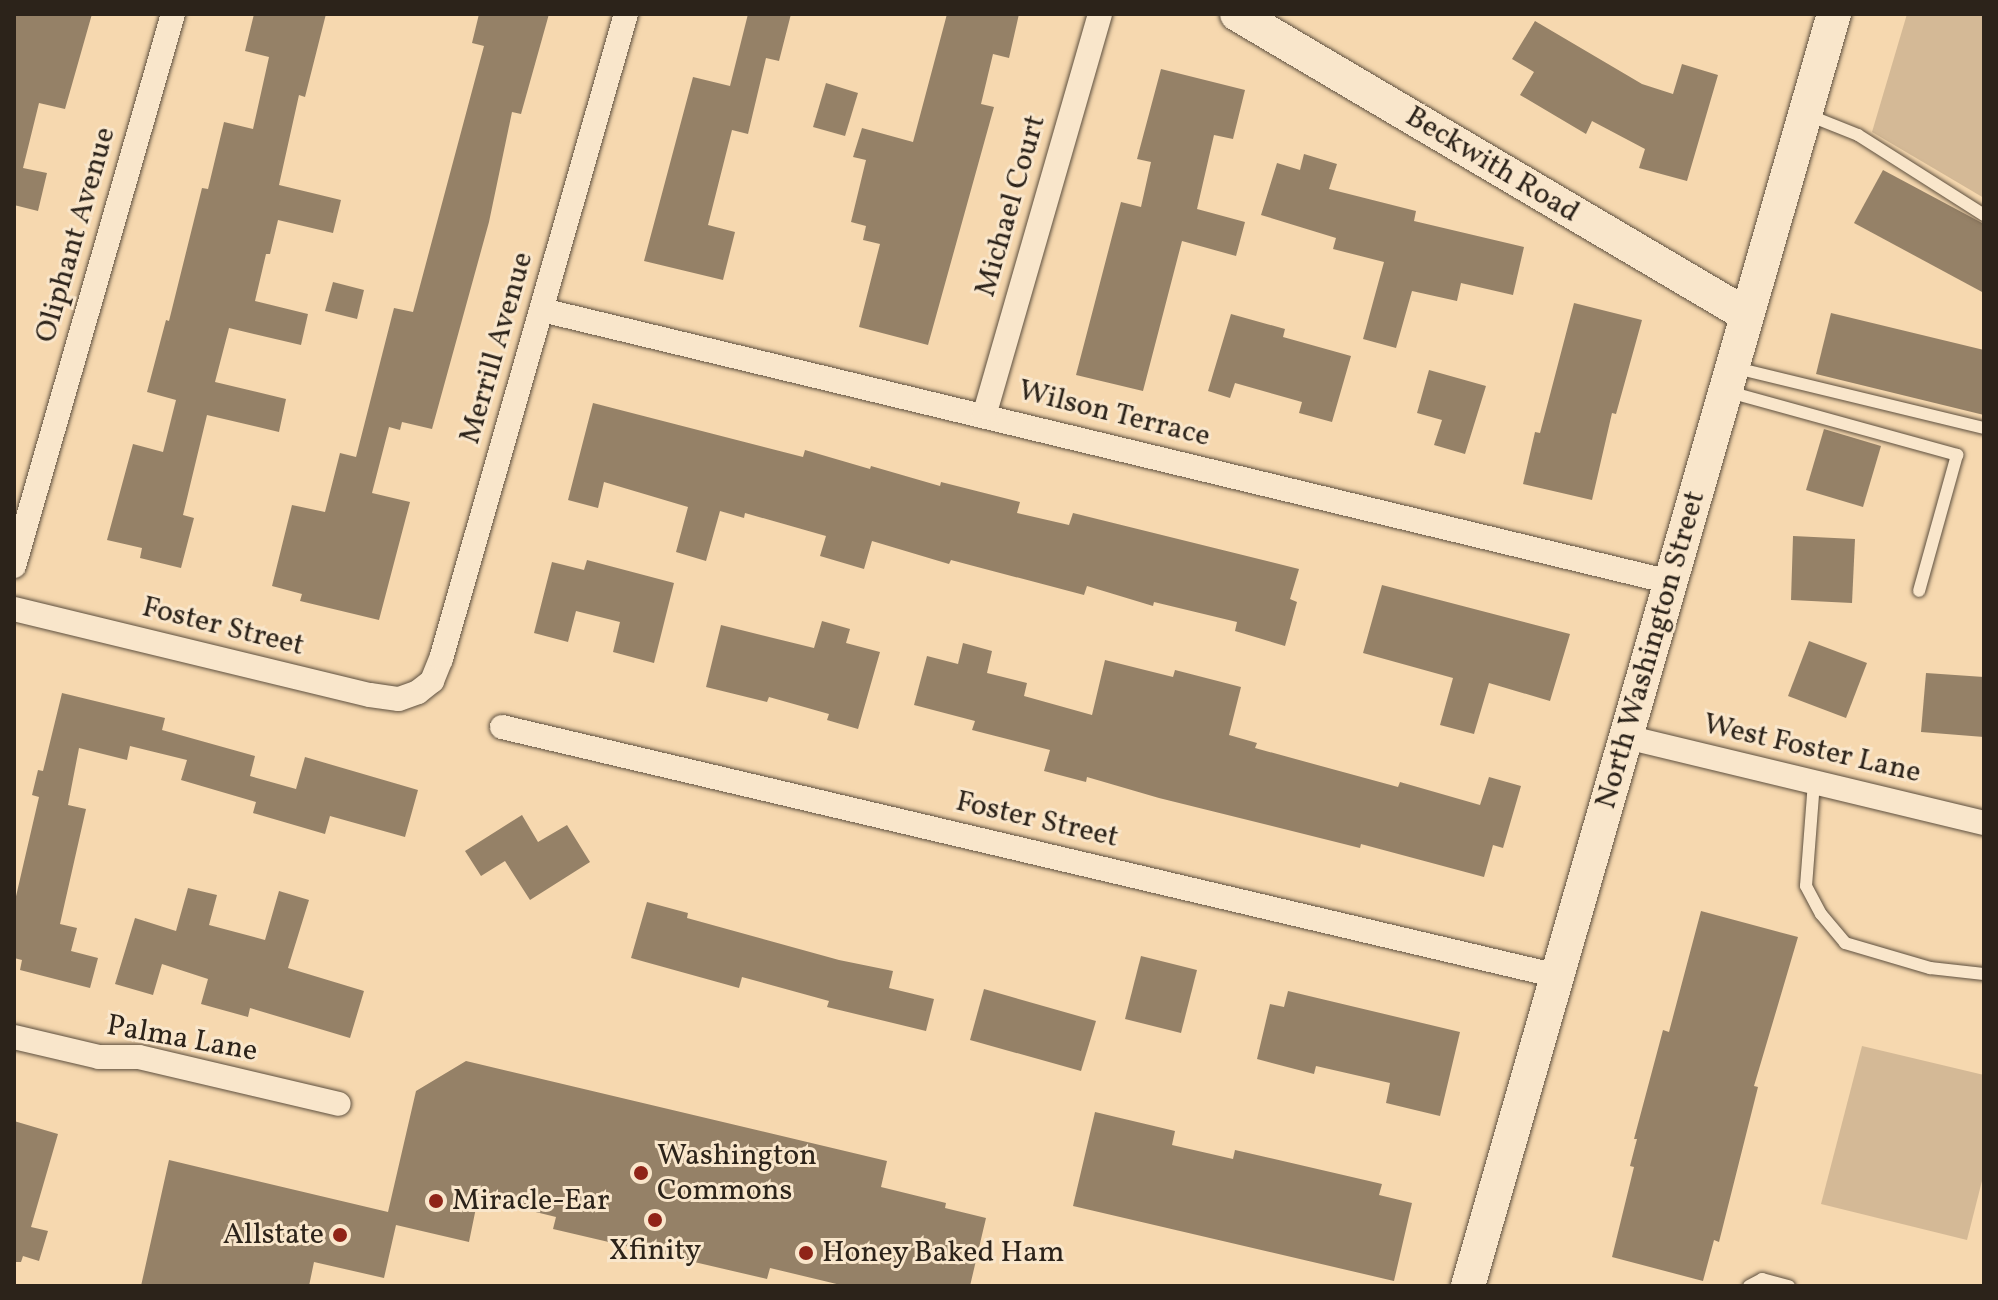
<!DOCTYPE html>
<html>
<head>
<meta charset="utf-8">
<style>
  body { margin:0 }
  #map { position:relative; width:1998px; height:1300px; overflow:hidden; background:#f6d8af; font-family:Vollkorn,serif }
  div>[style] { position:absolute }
  .green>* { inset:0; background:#d4b996 }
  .building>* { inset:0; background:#958167 }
  .roads { filter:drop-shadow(0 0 2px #5e503f) drop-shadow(0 0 2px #5e503f) }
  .lane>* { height:12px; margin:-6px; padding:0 6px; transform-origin:6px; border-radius:6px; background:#f9e6cb }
  .street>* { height:24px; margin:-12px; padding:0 12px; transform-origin:12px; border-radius:12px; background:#f9e6cb }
  .secondary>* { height:34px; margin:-17px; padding:0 17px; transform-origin:17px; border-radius:17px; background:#f9e6cb }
  .dots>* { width:22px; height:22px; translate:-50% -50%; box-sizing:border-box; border:4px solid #f9e6cb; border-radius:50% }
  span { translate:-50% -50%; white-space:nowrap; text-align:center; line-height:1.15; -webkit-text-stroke:6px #f9e6cb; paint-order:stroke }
  .street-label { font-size:30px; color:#2c231a }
  .poi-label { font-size:30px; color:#2c231a }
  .left { translate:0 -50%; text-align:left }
  .right { translate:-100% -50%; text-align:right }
  .frame { position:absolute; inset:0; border:16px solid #2c231a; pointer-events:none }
</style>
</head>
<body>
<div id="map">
  <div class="green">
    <i style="clip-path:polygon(1907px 14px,1984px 14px,1984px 198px,1872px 132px)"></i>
    <i style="clip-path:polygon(1862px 1046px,1984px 1075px,1984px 1173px,1967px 1240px,1821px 1204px)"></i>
  </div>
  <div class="building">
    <i style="clip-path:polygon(14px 14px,92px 14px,65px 109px,39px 103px,23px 168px,47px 173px,38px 211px,14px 205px)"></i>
    <i style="clip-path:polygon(254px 14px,326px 14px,305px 97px,299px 95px,279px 185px,341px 200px,333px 233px,278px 220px,270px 254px,266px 254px,255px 301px,308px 314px,301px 345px,229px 328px,215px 382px,286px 399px,279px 432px,207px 415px,183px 515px,194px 518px,181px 568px,140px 558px,142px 548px,107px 540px,133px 444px,163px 452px,176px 400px,147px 392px,166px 320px,169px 321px,202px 188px,208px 189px,224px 122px,253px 129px,269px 57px,245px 51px)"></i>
    <i style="clip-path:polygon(479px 14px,549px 14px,521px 114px,512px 112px,489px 222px,432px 429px,402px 422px,400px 430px,389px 427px,372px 493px,410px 502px,379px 620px,300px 601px,302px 594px,272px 586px,292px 505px,325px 512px,340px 453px,356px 457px,394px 308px,413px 312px,484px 46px,472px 43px)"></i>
    <i style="clip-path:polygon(748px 14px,791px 14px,779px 61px,766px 58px,748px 134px,732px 130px,708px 225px,735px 232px,723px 280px,644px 261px,693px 77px,730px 86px)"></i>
    <i style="clip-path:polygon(947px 14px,1019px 14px,1009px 58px,993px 54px,981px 104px,994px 107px,928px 345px,859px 327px,880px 244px,863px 240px,866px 226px,851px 222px,866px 160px,853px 157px,862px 128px,913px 142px)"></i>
    <i style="clip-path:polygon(1535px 21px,1642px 84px,1673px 94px,1682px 64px,1718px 75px,1687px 181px,1639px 168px,1645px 149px,1592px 121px,1586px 134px,1520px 95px,1534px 72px,1512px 59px)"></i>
    <i style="clip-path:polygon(1161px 69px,1245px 90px,1233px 139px,1214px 135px,1197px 209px,1245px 222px,1236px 256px,1182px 241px,1143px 391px,1076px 375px,1121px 202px,1141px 207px,1151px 162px,1137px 159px)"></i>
    <i style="clip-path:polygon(826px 83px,858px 93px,845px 136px,813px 127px)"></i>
    <i style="clip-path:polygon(1304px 154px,1337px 164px,1329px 189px,1416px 211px,1414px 221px,1524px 247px,1513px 295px,1461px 283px,1457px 301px,1412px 291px,1396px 348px,1363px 339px,1384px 262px,1333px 249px,1336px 238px,1261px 215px,1277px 163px,1300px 170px)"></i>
    <i style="clip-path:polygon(1883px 170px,1984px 224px,1984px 293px,1854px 223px)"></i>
    <i style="clip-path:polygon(333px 282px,364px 290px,357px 319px,325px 311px)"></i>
    <i style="clip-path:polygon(1574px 303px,1642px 320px,1616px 414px,1612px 413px,1592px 500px,1523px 484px,1535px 432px,1540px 433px)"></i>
    <i style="clip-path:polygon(1831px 313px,1984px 350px,1984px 415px,1816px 374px)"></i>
    <i style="clip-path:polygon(1231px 314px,1285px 329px,1283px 337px,1351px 356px,1332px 422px,1299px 413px,1302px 402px,1235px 383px,1230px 398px,1208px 391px)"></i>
    <i style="clip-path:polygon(1429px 370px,1486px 386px,1465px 454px,1434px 445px,1442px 420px,1417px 413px)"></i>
    <i style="clip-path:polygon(593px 403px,803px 457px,805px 450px,870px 469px,871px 466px,940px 486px,941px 482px,1020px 502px,1017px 513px,1069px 525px,1073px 513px,1299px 569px,1290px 599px,1297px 602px,1285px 646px,1235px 631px,1237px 622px,1154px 602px,1153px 606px,1087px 586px,1084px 595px,951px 560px,949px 564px,872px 541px,864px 569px,820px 556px,826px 536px,745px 513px,744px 518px,720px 511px,706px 561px,676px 552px,688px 507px,604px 482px,598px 508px,568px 500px)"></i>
    <i style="clip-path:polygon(1824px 429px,1881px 446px,1863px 507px,1806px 490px)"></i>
    <i style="clip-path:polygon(1793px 536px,1855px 539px,1852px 603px,1791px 600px)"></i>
    <i style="clip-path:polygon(587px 560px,674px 583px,654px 663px,613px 652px,620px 622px,576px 611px,568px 642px,534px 633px,552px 562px,584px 570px)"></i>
    <i style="clip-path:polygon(1382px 585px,1570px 634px,1550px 701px,1489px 683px,1474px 734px,1440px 725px,1453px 678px,1363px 653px)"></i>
    <i style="clip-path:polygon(822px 621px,850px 629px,846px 643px,880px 652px,858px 729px,827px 720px,829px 714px,769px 697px,767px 702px,706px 687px,721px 625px,814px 648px)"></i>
    <i style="clip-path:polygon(1809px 641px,1867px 663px,1846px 718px,1788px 696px)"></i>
    <i style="clip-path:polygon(963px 643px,992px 651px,987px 673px,1027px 683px,1024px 696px,1092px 715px,1105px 660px,1173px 677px,1175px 670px,1241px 687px,1229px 735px,1257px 743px,1255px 748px,1398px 787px,1400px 782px,1480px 805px,1489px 777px,1521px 786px,1503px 848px,1493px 845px,1484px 877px,1361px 844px,1360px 848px,1159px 798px,1087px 777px,1086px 782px,1044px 771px,1050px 750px,972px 730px,975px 721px,914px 705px,927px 656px,958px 664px)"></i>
    <i style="clip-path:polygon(1926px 673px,1984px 677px,1984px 737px,1921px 732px)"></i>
    <i style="clip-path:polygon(62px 693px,165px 718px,162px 730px,255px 756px,250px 776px,296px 789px,305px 757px,418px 790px,405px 837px,330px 816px,325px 834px,253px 813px,256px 802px,181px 780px,187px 760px,130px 746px,127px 760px,79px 748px,68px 805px,86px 809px,60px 924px,77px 928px,71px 951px,98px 958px,90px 988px,20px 970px,22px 960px,14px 958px,14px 905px,39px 797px,32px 795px,38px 770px,43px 771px)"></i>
    <i style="clip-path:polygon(522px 815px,538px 842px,567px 825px,590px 862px,530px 900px,505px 861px,481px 876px,465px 851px)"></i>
    <i style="clip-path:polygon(188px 888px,217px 895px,209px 925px,265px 940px,279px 891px,309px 900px,288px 968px,364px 991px,350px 1038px,250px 1008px,248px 1017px,201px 1004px,208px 979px,162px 964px,153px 995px,115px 984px,135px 918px,176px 931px)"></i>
    <i style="clip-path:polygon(647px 902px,688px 913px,687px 918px,839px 960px,893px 971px,889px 988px,934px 999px,926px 1031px,827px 1007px,829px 1001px,742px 977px,739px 988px,631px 958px)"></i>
    <i style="clip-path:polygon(1701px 911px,1798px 937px,1754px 1086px,1758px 1087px,1719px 1242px,1714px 1240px,1703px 1281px,1612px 1257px,1634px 1167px,1630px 1166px,1637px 1139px,1634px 1139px,1663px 1030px,1669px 1032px)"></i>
    <i style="clip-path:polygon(1141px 956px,1197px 970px,1181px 1033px,1125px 1019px)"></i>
    <i style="clip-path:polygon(984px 989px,1096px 1021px,1081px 1071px,970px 1040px)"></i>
    <i style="clip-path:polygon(1288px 991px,1460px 1032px,1440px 1116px,1386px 1103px,1390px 1083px,1316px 1066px,1314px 1074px,1257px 1059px,1270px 1004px,1284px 1007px)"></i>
    <i style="clip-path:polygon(466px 1061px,887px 1161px,881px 1187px,946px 1203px,945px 1208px,986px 1218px,970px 1286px,845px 1286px,770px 1268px,767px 1279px,553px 1229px,556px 1217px,478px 1198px,469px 1242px,396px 1225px,384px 1278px,314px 1262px,309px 1286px,141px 1286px,169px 1160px,388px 1212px,416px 1091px)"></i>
    <i style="clip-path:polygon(1095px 1112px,1175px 1131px,1172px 1145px,1233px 1159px,1235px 1150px,1382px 1184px,1379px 1195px,1412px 1203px,1394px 1281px,1073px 1206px)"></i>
    <i style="clip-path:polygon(14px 1121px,58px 1134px,31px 1227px,48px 1231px,39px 1261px,23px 1256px,21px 1262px,14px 1262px)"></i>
  </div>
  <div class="roads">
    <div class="lane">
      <i style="left:1808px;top:115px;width:54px;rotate:21.8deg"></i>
      <i style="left:1858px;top:135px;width:149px;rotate:32.4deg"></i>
      <i style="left:1736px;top:368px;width:255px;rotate:13.6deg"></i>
      <i style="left:1729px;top:392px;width:237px;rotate:15.4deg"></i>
      <i style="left:1957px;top:455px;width:141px;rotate:105.6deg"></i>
      <i style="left:1814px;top:782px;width:104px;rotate:94.4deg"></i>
      <i style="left:1806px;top:886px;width:32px;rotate:62deg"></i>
      <i style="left:1821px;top:914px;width:38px;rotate:50deg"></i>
      <i style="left:1845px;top:943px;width:89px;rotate:16.4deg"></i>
      <i style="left:1930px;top:968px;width:54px;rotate:6.3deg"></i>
      <i style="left:1749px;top:1286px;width:15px;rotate:-28deg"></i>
      <i style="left:1762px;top:1279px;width:28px;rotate:15deg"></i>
    </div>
    <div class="street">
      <i style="left:542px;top:310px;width:1161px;rotate:13.55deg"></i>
      <i style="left:984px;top:416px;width:418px;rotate:-73.9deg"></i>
      <i style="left:14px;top:566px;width:574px;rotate:-73.93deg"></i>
      <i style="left:14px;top:609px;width:366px;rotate:13.6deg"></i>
      <i style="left:370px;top:695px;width:29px;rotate:8deg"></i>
      <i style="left:399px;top:699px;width:20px;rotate:-20deg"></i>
      <i style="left:418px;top:692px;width:18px;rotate:-38deg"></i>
      <i style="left:432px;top:681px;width:24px;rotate:-68deg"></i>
      <i style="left:441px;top:659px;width:671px;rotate:-74deg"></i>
      <i style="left:502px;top:727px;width:1085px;rotate:13.27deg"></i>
      <i style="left:1626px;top:737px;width:368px;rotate:13.5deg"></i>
      <i style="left:14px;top:1037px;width:87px;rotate:13.2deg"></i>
      <i style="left:99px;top:1057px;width:40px"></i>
      <i style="left:139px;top:1057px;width:205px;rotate:13.2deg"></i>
    </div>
    <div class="secondary">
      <i style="left:1237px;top:14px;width:592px;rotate:30.55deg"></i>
      <i style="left:1468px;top:1286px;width:1324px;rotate:-73.95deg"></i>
    </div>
  </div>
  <div class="dots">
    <i style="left:641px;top:1173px;background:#8f2418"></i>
    <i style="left:436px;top:1201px;background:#8f2418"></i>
    <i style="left:655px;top:1220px;background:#8f2418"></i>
    <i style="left:340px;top:1235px;background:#8f2418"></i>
    <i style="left:806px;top:1253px;background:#8f2418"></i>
  </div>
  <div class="street-label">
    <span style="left:1492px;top:165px;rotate:31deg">Beckwith Road</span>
    <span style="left:1011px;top:206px;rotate:-74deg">Michael Court</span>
    <span style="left:76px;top:235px;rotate:-74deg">Oliphant Avenue</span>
    <span style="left:497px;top:348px;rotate:-74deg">Merrill Avenue</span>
    <span style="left:1114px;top:414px;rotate:14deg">Wilson Terrace</span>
    <span style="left:223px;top:627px;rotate:14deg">Foster Street</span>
    <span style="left:1651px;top:650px;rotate:-74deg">North Washington Street</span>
    <span style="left:1812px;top:749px;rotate:13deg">West Foster Lane</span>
    <span style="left:1037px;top:820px;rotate:13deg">Foster Street</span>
    <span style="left:182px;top:1039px;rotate:10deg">Palma Lane</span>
  </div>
  <div class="poi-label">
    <span class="left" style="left:657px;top:1173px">Washington<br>Commons</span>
    <span class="left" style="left:452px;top:1201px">Miracle-Ear</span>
    <span class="right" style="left:324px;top:1235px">Allstate</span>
    <span style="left:655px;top:1251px">Xfinity</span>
    <span class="left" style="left:822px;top:1253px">Honey Baked Ham</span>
  </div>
  <div class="frame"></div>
</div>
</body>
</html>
